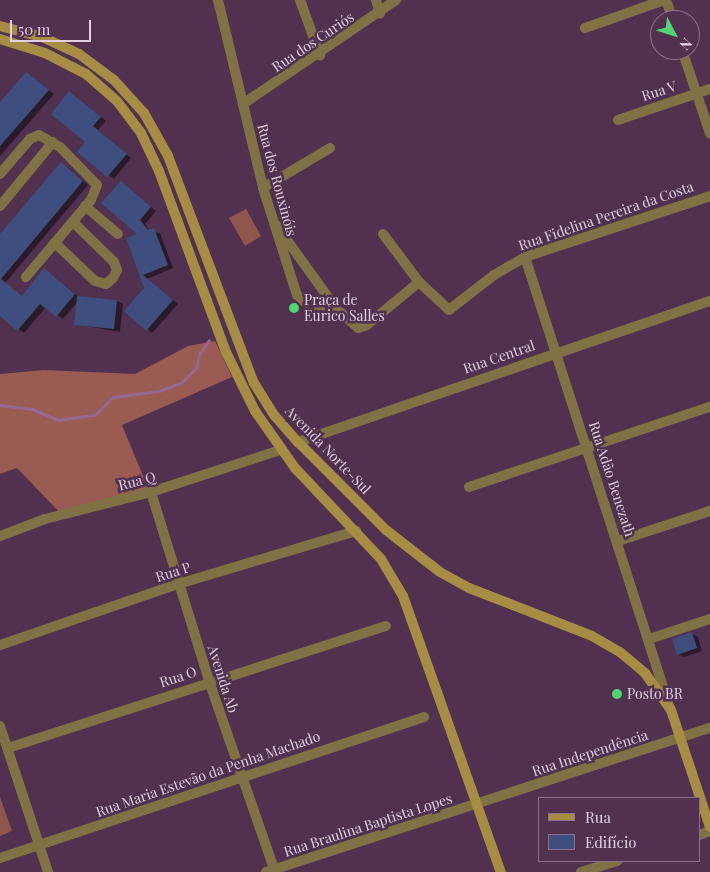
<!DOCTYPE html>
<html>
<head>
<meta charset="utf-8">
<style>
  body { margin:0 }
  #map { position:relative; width:710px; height:872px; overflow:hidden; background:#51314f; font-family:"Playfair Display",serif }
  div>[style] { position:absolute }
  .green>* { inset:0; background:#8f564e }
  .forest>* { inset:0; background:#995b52 }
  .shadow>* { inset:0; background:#0007 }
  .stream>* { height:3px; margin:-1.5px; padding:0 1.5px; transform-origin:1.5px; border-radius:1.5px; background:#956792 }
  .building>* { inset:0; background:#3e4e7f }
  .minor>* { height:10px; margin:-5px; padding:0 5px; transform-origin:5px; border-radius:5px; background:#827145 }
  .tertiary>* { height:10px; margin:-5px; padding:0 5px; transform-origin:5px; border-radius:5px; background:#827145 }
  .secondary>* { height:10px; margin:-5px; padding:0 5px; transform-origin:5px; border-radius:5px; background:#a78c43 }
  .dots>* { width:14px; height:14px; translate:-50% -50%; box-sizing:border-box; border:2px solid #51314f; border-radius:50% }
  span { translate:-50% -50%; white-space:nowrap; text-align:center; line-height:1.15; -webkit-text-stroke:5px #51314f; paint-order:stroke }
  .street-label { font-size:14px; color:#e3cfe1 }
  .poi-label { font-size:14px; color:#e3cfe1 }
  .left { translate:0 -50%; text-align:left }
  .legend { position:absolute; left:538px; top:797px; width:162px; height:65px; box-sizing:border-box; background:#51314f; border:1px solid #8b7089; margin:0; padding:6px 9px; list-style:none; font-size:15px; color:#e3cfe1 }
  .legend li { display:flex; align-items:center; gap:10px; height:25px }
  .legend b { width:25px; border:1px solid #8b7089 }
  .north { position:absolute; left:650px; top:10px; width:50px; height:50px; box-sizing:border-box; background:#51314f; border:1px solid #8b7089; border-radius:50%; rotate:130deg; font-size:14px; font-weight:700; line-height:20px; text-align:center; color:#e3cfe1 }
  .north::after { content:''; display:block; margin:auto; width:18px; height:22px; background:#52d673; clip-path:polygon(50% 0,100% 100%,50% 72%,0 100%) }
  .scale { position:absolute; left:10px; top:20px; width:81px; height:22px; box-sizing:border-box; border:2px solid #e3cfe1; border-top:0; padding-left:6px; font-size:15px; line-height:18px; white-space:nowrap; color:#e3cfe1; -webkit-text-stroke:4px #51314f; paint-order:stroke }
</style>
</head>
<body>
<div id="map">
  <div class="green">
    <i style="clip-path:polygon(246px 209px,261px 236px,245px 246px,229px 218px)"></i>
    <i style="clip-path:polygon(0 797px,12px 831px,0 836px)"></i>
  </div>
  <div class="forest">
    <i style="clip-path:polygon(215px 341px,232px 377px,122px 425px,149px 490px,64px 517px,17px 468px,0 474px,0 374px,44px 370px,135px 374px,188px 346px)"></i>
  </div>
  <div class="shadow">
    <i style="clip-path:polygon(26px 73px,54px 94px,0 156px,0 104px)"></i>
    <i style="clip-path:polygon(70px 92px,106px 121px,98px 130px,131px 158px,114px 179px,78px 151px,86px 142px)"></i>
    <i style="clip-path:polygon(67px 167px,88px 185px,5px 283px,23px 297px,50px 273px,79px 297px,117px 301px,123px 304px,120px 332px,75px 324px,78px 301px,63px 319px,46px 307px,24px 333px,0 315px,0 236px)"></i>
    <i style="clip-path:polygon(121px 182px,156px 211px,145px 224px,150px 231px,160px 233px,173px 268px,147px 279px,178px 304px,152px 333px,126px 311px,146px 288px,128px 239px,140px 234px)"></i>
    <i style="clip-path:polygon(692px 634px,698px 637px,702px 651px,684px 657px,678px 654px)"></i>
  </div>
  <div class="stream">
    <i style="left:0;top:405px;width:32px;rotate:7deg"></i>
    <i style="left:32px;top:409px;width:28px;rotate:23deg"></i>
    <i style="left:58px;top:420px;width:37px;rotate:-8deg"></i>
    <i style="left:95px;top:415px;width:25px;rotate:-45deg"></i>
    <i style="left:113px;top:397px;width:46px;rotate:-7.4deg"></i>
    <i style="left:159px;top:391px;width:25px;rotate:-21deg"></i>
    <i style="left:182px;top:382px;width:20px;rotate:-45deg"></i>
    <i style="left:196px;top:368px;width:14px;rotate:-78deg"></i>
    <i style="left:199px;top:354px;width:17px;rotate:-54deg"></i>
  </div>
  <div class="building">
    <i style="clip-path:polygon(26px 72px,49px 90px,0 146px,0 102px)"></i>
    <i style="clip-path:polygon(69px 91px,101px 117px,93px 126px,127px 154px,107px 177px,77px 152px,85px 142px,51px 114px)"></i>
    <i style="clip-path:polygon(61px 162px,83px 181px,1px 279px,22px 296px,44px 268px,75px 294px,56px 317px,40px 304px,17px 331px,0 316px,0 234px)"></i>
    <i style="clip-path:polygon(121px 181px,151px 207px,140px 220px,148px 230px,154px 228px,168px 265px,143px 275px,173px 300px,146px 331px,124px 311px,144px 288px,126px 238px,137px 234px,101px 203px)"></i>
    <i style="clip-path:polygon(77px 296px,117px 300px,114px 329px,74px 325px)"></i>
    <i style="clip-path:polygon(692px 632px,697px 648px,677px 655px,672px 639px)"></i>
  </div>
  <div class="minor">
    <i style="left:218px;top:0;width:193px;rotate:76.5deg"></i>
    <i style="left:263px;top:188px;width:112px;rotate:72.4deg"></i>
    <i style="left:297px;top:295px;width:15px;rotate:42deg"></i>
    <i style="left:308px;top:305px;width:34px;rotate:14deg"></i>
    <i style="left:341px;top:313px;width:23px;rotate:41deg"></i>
    <i style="left:358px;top:328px;width:9px;rotate:-18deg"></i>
    <i style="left:367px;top:325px;width:67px;rotate:-39.6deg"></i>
    <i style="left:300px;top:0;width:59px;rotate:70deg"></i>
    <i style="left:376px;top:0;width:14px;rotate:73deg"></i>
    <i style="left:666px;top:0;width:21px;rotate:71deg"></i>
    <i style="left:585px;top:28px;width:84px;rotate:-19.5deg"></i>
    <i style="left:682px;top:50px;width:88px;rotate:71.4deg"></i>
    <i style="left:243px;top:104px;width:185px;rotate:-34.2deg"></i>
    <i style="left:618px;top:120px;width:97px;rotate:-18.6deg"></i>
    <i style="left:0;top:174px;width:46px;rotate:-49.4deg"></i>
    <i style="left:30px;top:139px;width:10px;rotate:-24deg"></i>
    <i style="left:39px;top:135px;width:24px;rotate:30deg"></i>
    <i style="left:60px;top:147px;width:53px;rotate:45.8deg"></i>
    <i style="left:97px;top:185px;width:16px;rotate:112deg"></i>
    <i style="left:91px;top:200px;width:101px;rotate:130.2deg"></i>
    <i style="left:263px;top:188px;width:78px;rotate:-30.8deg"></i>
    <i style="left:0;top:206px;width:83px;rotate:-50.4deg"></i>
    <i style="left:85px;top:206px;width:43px;rotate:40.3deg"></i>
    <i style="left:276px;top:225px;width:106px;rotate:54.2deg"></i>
    <i style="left:383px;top:234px;width:60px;rotate:53.1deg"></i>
    <i style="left:419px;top:282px;width:41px;rotate:43deg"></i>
    <i style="left:449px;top:310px;width:57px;rotate:-37.9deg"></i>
    <i style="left:494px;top:275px;width:36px;rotate:-30deg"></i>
    <i style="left:525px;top:257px;width:195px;rotate:-18.2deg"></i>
    <i style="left:55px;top:243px;width:55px;rotate:43.5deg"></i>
    <i style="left:95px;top:281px;width:11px;rotate:15deg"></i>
    <i style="left:106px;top:284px;width:9px;rotate:-41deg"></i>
    <i style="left:113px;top:278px;width:9px;rotate:-63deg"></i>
    <i style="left:117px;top:270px;width:9px;rotate:-111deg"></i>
    <i style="left:114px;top:262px;width:57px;rotate:-135.7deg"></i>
    <i style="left:525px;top:257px;width:474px;rotate:72.2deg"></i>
    <i style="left:298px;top:442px;width:435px;rotate:-18.9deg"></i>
    <i style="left:469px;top:487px;width:254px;rotate:-18.4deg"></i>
    <i style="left:151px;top:492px;width:198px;rotate:72.9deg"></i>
    <i style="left:209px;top:681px;width:202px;rotate:70.9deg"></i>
    <i style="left:0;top:536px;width:48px;rotate:-20.7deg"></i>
    <i style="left:45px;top:519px;width:109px;rotate:-14.3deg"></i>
    <i style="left:151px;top:492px;width:136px;rotate:-18deg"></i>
    <i style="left:618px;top:541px;width:97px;rotate:-18.1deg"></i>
    <i style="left:649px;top:639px;width:64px;rotate:-18.2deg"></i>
    <i style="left:0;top:645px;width:188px;rotate:-18.9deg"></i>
    <i style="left:178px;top:584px;width:186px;rotate:-16.6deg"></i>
    <i style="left:0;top:726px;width:154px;rotate:71.8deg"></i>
    <i style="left:8px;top:748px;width:397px;rotate:-17.9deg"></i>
    <i style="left:0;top:858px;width:447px;rotate:-18.4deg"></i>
    <i style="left:266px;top:872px;width:467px;rotate:-18deg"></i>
  </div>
  <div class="tertiary">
    <i style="left:699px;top:835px;width:12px;rotate:-20deg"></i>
    <i style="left:581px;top:872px;width:38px;rotate:-17deg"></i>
  </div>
  <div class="secondary">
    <i style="left:0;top:26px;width:43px;rotate:14.7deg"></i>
    <i style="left:42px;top:37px;width:41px;rotate:24.7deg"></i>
    <i style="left:79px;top:54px;width:44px;rotate:36.6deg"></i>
    <i style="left:114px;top:80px;width:45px;rotate:47.7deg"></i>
    <i style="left:144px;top:113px;width:49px;rotate:60.8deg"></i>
    <i style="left:168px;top:156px;width:243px;rotate:69.3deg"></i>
    <i style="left:254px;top:383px;width:39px;rotate:58deg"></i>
    <i style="left:275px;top:416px;width:35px;rotate:49deg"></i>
    <i style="left:298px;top:442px;width:124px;rotate:45deg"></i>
    <i style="left:386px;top:530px;width:68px;rotate:37.9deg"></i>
    <i style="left:440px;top:572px;width:33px;rotate:29deg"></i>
    <i style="left:469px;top:588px;width:132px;rotate:21.3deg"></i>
    <i style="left:592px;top:636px;width:32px;rotate:30deg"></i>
    <i style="left:620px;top:652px;width:33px;rotate:40deg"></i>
    <i style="left:645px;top:673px;width:45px;rotate:54.9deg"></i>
    <i style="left:671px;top:710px;width:123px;rotate:71.6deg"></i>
    <i style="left:0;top:39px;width:47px;rotate:17.3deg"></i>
    <i style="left:45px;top:53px;width:46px;rotate:27.1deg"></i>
    <i style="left:86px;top:74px;width:41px;rotate:41.1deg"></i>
    <i style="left:117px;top:101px;width:40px;rotate:53deg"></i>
    <i style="left:141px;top:133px;width:42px;rotate:64.7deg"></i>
    <i style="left:159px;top:171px;width:193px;rotate:69.7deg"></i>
    <i style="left:226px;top:352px;width:66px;rotate:63.8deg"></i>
    <i style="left:255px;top:411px;width:70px;rotate:54.9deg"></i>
    <i style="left:295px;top:468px;width:125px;rotate:46.6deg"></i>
    <i style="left:381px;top:559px;width:43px;rotate:59.3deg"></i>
    <i style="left:403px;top:596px;width:293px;rotate:70.5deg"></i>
  </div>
  <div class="dots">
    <i style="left:294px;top:308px;background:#52d673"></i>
    <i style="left:617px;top:694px;background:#52d673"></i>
  </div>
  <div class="street-label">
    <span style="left:313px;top:42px;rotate:-34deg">Rua dos Curiós</span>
    <span style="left:659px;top:91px;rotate:-18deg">Rua V</span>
    <span style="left:277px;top:180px;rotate:75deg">Rua dos Rouxinóis</span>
    <span style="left:606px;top:216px;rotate:-19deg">Rua Fidelina Pereira da Costa</span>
    <span style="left:499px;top:357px;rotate:-19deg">Rua Central</span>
    <span style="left:328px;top:450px;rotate:46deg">Avenida Norte-Sul</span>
    <span style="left:612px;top:479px;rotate:72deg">Rua Adão Benezath</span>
    <span style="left:137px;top:481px;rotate:-14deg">Rua Q</span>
    <span style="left:173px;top:572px;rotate:-18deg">Rua P</span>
    <span style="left:178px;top:677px;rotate:-18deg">Rua O</span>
    <span style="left:223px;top:679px;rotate:72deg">Avenida Ab</span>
    <span style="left:590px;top:753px;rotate:-18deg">Rua Independência</span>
    <span style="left:208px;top:774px;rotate:-19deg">Rua Maria Estevão da Penha Machado</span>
    <span style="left:368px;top:825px;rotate:-18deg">Rua Braulina Baptista Lopes</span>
  </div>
  <div class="poi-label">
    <span class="left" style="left:304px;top:308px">Praça de<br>Eurico Salles</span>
    <span class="left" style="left:627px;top:694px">Posto BR</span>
  </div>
  <ul class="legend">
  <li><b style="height:6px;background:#a78c43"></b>Rua</li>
  <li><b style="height:14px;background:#3e4e7f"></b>Edifício</li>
  </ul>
  <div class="north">N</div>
  <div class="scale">50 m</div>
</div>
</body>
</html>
